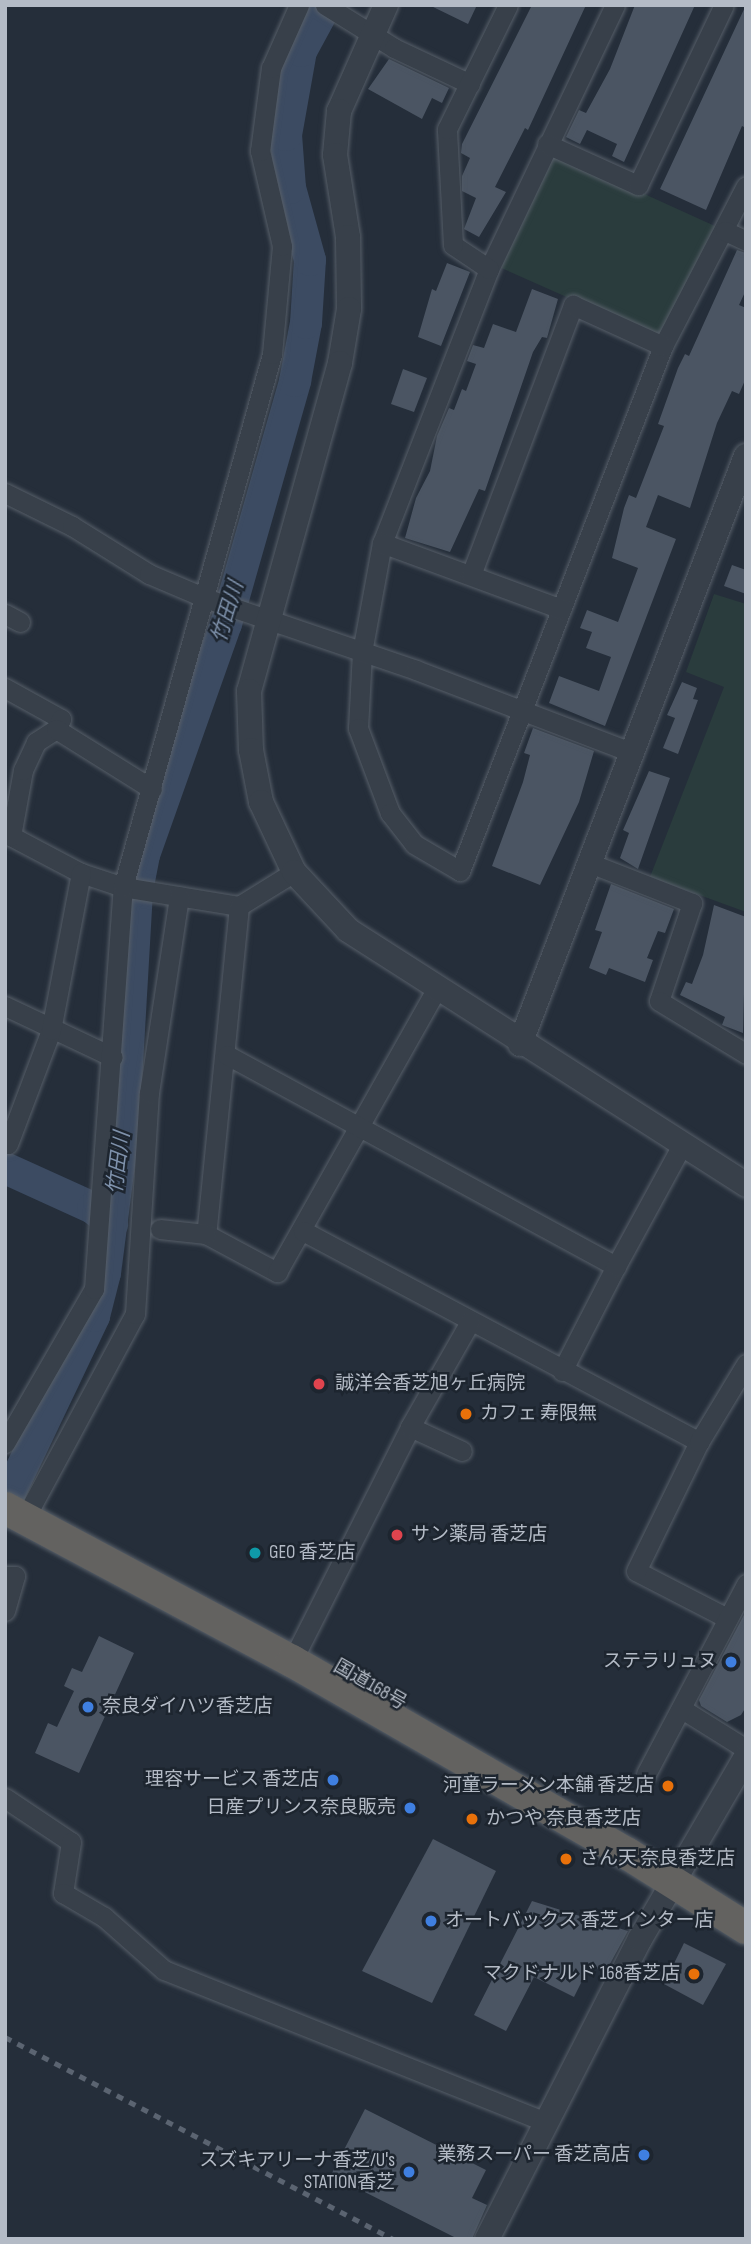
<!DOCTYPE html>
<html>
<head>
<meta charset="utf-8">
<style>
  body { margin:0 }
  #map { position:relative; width:751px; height:2244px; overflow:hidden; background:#252e3a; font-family:"Sofia Sans Condensed","Noto Sans JP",sans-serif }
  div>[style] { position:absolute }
  .green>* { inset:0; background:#2a3c3d }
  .river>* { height:32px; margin:-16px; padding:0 16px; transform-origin:16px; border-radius:16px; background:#3c4b62 }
  .building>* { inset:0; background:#4b5563 }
  .roads { filter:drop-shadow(0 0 2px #565e68) drop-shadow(0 0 2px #565e68) }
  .minor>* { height:19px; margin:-9.5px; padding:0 9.5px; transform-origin:9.5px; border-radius:9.5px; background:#38404a }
  .tertiary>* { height:24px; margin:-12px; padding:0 12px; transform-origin:12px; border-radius:12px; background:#38404a }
  .trunk>* { height:32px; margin:-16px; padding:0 16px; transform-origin:16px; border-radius:16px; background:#636260 }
  .rail>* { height:5px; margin-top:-2.5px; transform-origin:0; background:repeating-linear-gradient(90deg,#5b6471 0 7px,transparent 0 14px) }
  .dots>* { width:19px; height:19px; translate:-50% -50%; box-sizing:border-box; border:4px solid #1d252f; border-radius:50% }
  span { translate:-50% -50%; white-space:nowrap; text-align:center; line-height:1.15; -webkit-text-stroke:5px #1d252f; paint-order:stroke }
  .poi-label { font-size:19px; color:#b4bbc6 }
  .left { translate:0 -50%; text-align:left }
  .right { translate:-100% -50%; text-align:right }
  .street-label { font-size:19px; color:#b4bbc6 }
  .water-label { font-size:21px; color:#7e91ab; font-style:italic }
  .frame { position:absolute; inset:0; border:7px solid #b4bbc6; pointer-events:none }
</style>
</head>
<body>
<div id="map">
  <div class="green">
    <i style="clip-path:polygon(552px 152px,717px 227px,661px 339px,497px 266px)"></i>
    <i style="clip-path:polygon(714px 594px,746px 604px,746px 912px,650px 877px,724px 687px,686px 672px)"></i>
  </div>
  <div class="river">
    <i style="left:5px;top:1168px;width:97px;rotate:24.4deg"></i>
    <i style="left:93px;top:1208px;width:25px;rotate:40deg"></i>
    <i style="left:5px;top:1503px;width:207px;rotate:-64.5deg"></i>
    <i style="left:94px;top:1316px;width:44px;rotate:-75.7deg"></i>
    <i style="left:105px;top:1273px;width:140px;rotate:-82.6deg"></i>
    <i style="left:123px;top:1134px;width:243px;rotate:-86.7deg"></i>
    <i style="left:137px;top:891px;width:37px;rotate:-79deg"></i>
    <i style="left:144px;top:855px;width:245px;rotate:-70.5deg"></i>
    <i style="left:226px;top:624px;width:253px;rotate:-74.1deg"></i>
    <i style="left:295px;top:381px;width:59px;rotate:-79.3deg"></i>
    <i style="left:306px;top:323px;width:63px;rotate:-86.4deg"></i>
    <i style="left:310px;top:260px;width:75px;rotate:-105.5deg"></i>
    <i style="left:290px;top:188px;width:53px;rotate:-94.3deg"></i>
    <i style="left:286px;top:135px;width:85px;rotate:-79.9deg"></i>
    <i style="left:301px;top:51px;width:52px;rotate:-61.5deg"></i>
  </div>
  <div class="building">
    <i style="clip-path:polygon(429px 5px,477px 5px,468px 24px)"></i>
    <i style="clip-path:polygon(532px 5px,586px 5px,528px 130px,525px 128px,495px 187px,506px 192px,479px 237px,464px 229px,476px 198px,462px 191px,462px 176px,470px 158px,461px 153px,462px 144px)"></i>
    <i style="clip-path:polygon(635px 5px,695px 5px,624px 162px,612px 156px,617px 144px,587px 130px,580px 144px,566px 137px,579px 110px,586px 113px,610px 69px)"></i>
    <i style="clip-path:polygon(746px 5px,746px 128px,742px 126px,706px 210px,660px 189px)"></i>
    <i style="clip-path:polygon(389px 59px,449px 88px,442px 103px,432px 98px,422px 119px,368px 89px)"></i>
    <i style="clip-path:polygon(737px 250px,746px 253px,746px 290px,739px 305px,746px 308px,746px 378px,739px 394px,732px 391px,717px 423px,690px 508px,658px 495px,646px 527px,676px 539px,605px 726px,549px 703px,559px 676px,599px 691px,611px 657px,586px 648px,592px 632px,580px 628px,587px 610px,618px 622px,638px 568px,612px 558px,624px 508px,629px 495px,636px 498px,664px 426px,658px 424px,678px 368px,685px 354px,689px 356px)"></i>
    <i style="clip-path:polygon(447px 263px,470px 272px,441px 346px,418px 337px,432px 289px,436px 291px)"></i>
    <i style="clip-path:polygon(532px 289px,558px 299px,547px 338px,542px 337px,533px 352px,485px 491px,479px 489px,450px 552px,405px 538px,416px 498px,430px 471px,437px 436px,449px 408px,454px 410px,462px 389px,466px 391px,476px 364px,467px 361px,473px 345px,484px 348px,493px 324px,516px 332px)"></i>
    <i style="clip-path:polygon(403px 369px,427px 378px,414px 412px,391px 404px)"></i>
    <i style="clip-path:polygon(732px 565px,746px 570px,746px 594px,724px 586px)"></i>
    <i style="clip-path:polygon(682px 682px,697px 688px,693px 699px,698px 700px,678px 754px,663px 748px,675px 718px,667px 715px)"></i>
    <i style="clip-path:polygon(533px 728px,594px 751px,579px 802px,540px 885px,492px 866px,523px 782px,530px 755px,524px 753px)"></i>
    <i style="clip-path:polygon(649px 771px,670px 778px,638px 869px,620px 858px,629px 833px,623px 830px)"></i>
    <i style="clip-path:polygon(611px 884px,674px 909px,665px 933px,658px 931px,647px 958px,653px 960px,645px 982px,609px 968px,606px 975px,589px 968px,602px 932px,595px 930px)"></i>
    <i style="clip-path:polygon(714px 905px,746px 917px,743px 1033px,722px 1025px,725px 1017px,680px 995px,686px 982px,692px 984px,703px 955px)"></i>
    <i style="clip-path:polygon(746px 1611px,746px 1707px,741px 1715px,727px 1722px,701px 1706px,699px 1700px)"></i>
    <i style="clip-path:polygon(99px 1636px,134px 1653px,79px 1773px,35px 1753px,48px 1723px,57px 1727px,74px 1691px,64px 1686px,72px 1668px,82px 1672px)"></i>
    <i style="clip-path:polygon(433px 1839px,496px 1871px,432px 2003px,362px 1971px)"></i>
    <i style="clip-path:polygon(532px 1901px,628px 1931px,605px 1973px,590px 1965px,574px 1997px,534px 1977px,506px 2031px,474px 2015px)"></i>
    <i style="clip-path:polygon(684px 1943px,726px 1964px,703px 2005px,664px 1984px)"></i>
    <i style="clip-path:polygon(365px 2109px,486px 2170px,472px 2198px,487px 2205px,472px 2239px,458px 2239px,331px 2175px)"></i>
  </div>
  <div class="roads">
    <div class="minor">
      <i style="left:325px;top:5px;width:81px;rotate:31.9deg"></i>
      <i style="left:394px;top:48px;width:84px;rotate:25.3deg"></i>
      <i style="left:615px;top:5px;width:293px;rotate:115.5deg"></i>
      <i style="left:489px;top:269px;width:294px;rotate:111.3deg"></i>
      <i style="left:382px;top:543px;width:111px;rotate:100.4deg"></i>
      <i style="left:362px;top:652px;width:76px;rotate:93deg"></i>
      <i style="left:358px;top:728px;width:91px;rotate:69.4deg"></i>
      <i style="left:390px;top:813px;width:39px;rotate:52deg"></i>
      <i style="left:414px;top:844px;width:53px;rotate:30.4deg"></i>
      <i style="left:460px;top:871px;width:563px;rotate:-68.86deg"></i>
      <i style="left:663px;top:346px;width:180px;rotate:-62.6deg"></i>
      <i style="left:547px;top:144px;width:100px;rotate:24.3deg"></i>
      <i style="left:638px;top:185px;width:199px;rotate:-64.5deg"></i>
      <i style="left:725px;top:231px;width:23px;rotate:25deg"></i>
      <i style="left:489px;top:269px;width:43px;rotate:-146.3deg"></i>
      <i style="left:453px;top:245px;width:116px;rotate:-93deg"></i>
      <i style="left:447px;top:129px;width:138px;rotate:-63.8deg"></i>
      <i style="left:5px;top:493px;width:75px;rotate:26.2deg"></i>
      <i style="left:72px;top:526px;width:91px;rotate:31.9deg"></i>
      <i style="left:149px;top:574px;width:64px;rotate:23deg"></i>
      <i style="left:208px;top:599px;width:220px;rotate:18.8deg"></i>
      <i style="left:416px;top:670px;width:227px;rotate:20.9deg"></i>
      <i style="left:382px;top:543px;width:191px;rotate:20.2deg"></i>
      <i style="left:471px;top:575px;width:289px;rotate:-69.3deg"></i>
      <i style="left:573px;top:305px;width:99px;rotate:24.5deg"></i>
      <i style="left:5px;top:614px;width:17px;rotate:28deg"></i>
      <i style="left:5px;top:688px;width:64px;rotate:29deg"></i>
      <i style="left:61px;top:719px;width:11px;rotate:117deg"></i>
      <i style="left:5px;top:833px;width:86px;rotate:27.8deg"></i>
      <i style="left:81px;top:873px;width:44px;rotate:18.4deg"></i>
      <i style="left:123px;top:887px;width:118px;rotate:9.3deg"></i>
      <i style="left:239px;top:906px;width:65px;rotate:-31.7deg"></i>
      <i style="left:11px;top:836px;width:67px;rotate:-79.7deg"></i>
      <i style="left:23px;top:770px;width:31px;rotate:-65deg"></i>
      <i style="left:36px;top:742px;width:24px;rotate:-33deg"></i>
      <i style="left:56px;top:729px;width:113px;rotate:32deg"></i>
      <i style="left:587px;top:862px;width:113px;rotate:21.3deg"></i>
      <i style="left:692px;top:903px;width:103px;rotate:108.6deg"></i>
      <i style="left:659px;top:1001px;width:102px;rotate:31.3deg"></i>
      <i style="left:239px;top:906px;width:330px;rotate:95.7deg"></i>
      <i style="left:206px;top:1234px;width:81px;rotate:28.2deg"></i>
      <i style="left:277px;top:1272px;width:324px;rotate:-60.6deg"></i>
      <i style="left:5px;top:1006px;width:119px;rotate:25.3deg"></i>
      <i style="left:227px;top:1055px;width:443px;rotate:28.5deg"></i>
      <i style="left:616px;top:1266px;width:118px;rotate:117.2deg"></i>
      <i style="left:8px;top:1144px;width:122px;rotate:-69.3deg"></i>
      <i style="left:51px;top:1030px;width:160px;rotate:-79.2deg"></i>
      <i style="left:160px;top:1229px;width:46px;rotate:6.2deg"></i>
      <i style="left:303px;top:1231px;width:449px;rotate:28deg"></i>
      <i style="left:616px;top:1266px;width:138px;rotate:-61.4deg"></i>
      <i style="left:410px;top:1427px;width:57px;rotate:24.8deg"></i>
      <i style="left:5px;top:1443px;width:178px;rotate:-60deg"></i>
      <i style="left:94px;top:1289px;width:403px;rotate:-85.9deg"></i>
      <i style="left:123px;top:887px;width:553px;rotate:-74.38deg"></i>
      <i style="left:272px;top:354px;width:108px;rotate:-84.7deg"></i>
      <i style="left:282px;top:246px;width:98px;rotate:-103deg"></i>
      <i style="left:260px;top:151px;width:84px;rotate:-82.5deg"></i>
      <i style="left:271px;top:68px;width:69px;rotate:-66deg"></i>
      <i style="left:25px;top:1518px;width:232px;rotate:-61.7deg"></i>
      <i style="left:135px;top:1314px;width:221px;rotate:-86.4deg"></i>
      <i style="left:149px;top:1093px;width:199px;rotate:-81.3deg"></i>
      <i style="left:5px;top:1576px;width:10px"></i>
      <i style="left:15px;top:1576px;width:36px;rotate:106deg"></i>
      <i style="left:727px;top:1618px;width:102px;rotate:-152.7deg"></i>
      <i style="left:636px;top:1571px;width:144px;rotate:-64deg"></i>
      <i style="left:699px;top:1442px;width:91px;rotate:-58.9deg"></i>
      <i style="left:292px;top:1661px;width:262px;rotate:-63.2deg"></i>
      <i style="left:410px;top:1427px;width:121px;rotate:-60.3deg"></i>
      <i style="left:682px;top:1709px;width:75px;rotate:32deg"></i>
      <i style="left:646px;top:1774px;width:215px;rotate:-62.2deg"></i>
      <i style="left:5px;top:1798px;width:79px;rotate:33.7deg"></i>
      <i style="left:71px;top:1842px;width:52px;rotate:98.9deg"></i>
      <i style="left:63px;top:1893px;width:48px;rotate:30.3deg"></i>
      <i style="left:104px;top:1917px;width:80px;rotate:41.5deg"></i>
      <i style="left:164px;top:1970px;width:413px;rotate:21.7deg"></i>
    </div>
    <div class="tertiary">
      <i style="left:386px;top:5px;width:116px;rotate:113.9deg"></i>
      <i style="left:339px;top:111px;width:44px;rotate:95.2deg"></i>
      <i style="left:335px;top:155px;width:83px;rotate:81deg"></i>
      <i style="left:348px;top:237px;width:72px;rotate:89.2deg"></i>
      <i style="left:349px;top:309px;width:55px;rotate:99.5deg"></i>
      <i style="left:340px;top:363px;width:340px;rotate:105.5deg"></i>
      <i style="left:249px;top:691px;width:59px;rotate:88.1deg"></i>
      <i style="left:251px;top:750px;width:53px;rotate:79.1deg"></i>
      <i style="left:261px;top:802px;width:77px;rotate:64.8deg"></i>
      <i style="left:294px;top:872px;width:79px;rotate:47deg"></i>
      <i style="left:348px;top:930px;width:473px;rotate:32.6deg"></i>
      <i style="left:520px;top:1044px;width:630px;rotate:-68.98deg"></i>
      <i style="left:487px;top:2239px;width:337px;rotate:-63deg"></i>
      <i style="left:640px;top:1939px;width:211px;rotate:-59.8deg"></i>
    </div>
    <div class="trunk">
      <i style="left:5px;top:1508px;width:325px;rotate:28.1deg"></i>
      <i style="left:292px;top:1661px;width:387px;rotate:29.9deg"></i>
      <i style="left:628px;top:1854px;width:139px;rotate:32.1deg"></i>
    </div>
  </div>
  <div class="rail">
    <i style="left:5px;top:2037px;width:437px;rotate:27.5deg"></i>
  </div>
  <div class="dots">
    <i style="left:319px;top:1384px;background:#e0444e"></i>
    <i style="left:466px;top:1414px;background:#e8710a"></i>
    <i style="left:397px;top:1535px;background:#e0444e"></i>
    <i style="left:255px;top:1553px;background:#0f9aa8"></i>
    <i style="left:731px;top:1662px;background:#3f7fe0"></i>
    <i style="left:88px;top:1707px;background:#3f7fe0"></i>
    <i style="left:333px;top:1780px;background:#3f7fe0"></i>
    <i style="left:668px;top:1786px;background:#e8710a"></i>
    <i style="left:410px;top:1808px;background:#3f7fe0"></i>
    <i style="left:472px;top:1819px;background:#e8710a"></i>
    <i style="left:566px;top:1859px;background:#e8710a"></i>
    <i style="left:431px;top:1921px;background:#3f7fe0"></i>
    <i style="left:694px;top:1974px;background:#e8710a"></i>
    <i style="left:644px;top:2155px;background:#3f7fe0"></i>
    <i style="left:409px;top:2172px;background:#3f7fe0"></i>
  </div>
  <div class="poi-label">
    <span class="left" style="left:335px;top:1384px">誠洋会香芝旭ヶ丘病院</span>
    <span class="left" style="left:480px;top:1414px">カフェ 寿限無</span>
    <span class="left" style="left:411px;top:1535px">サン薬局 香芝店</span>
    <span class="left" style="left:269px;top:1553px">GEO 香芝店</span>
    <span class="right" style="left:717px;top:1662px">ステラリュヌ</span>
    <span class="left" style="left:102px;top:1707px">奈良ダイハツ香芝店</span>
    <span class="right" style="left:319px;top:1780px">理容サービス 香芝店</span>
    <span class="right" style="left:654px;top:1786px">河童ラーメン本舗 香芝店</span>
    <span class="right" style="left:396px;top:1808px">日産プリンス奈良販売</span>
    <span class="left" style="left:486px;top:1819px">かつや 奈良香芝店</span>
    <span class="left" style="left:580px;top:1859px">さん天 奈良香芝店</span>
    <span class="left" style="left:445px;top:1921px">オートバックス 香芝インター店</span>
    <span class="right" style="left:680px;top:1974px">マクドナルド 168香芝店</span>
    <span class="right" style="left:630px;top:2155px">業務スーパー 香芝高店</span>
    <span class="right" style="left:395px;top:2172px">スズキアリーナ香芝/U's<br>STATION香芝</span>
  </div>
  <div class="street-label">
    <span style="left:370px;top:1685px;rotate:30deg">国道168号</span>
  </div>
  <div class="water-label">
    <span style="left:228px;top:612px;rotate:-73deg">竹田川</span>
    <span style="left:119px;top:1163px;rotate:-83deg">竹田川</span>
  </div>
  <div class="frame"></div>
</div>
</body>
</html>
